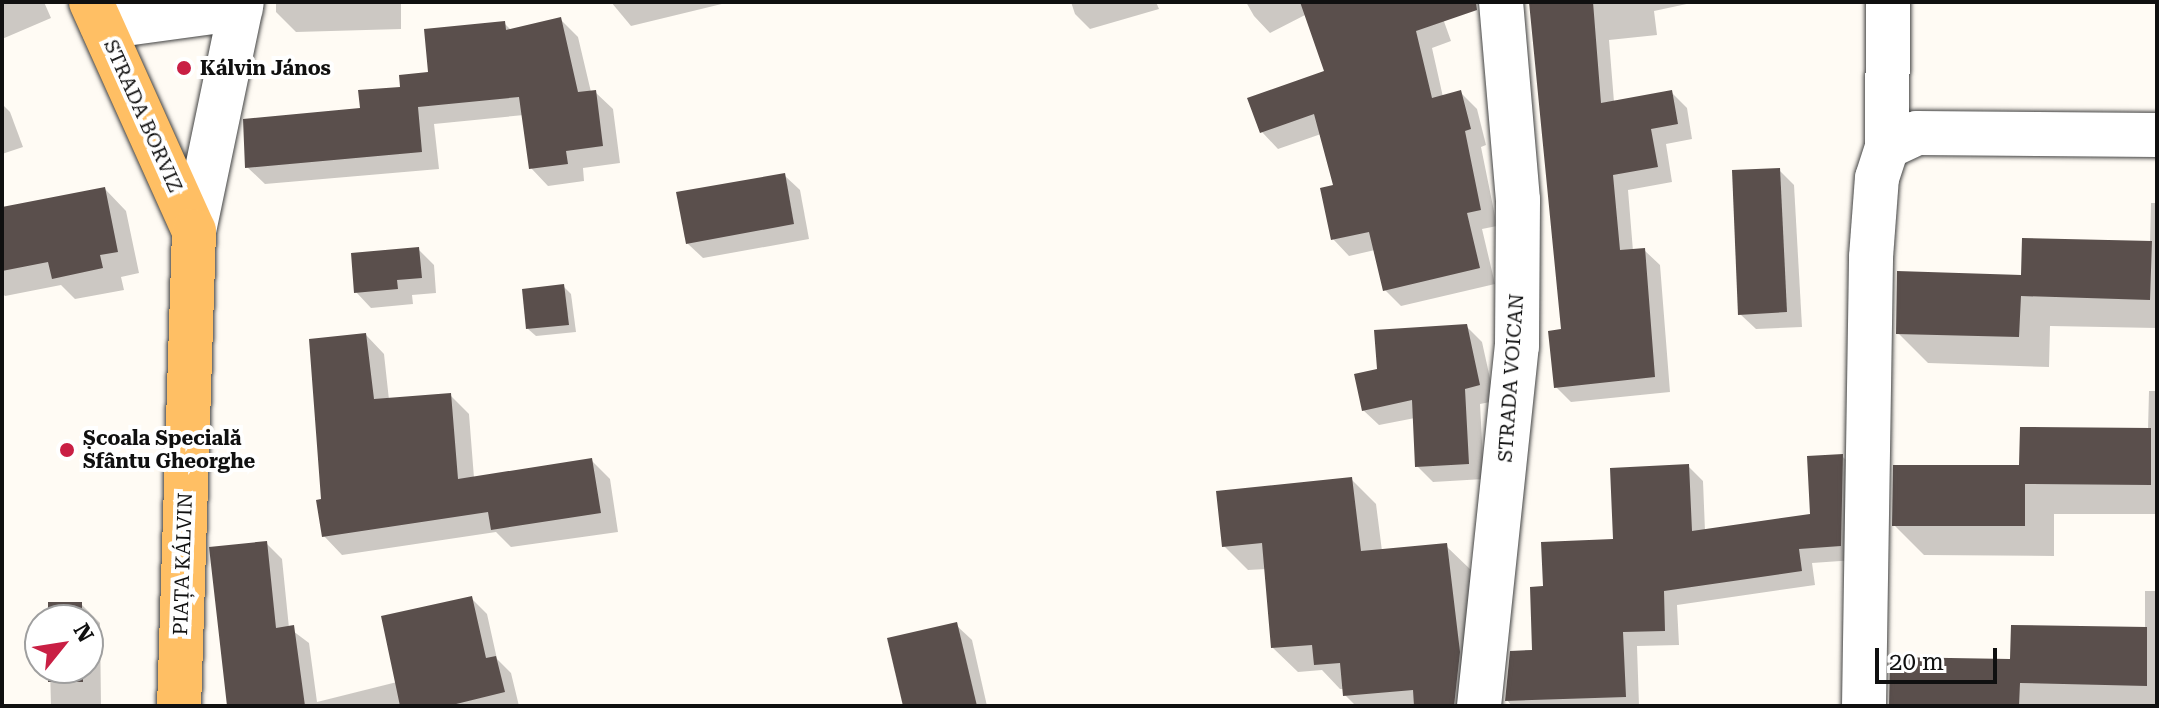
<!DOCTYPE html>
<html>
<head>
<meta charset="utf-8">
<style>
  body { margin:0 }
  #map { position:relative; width:2159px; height:708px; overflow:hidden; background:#fffbf4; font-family:"Roboto Serif",serif }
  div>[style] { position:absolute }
  .shadow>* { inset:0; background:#0003 }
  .building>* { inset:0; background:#5a4f4c }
  .roads { filter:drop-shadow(0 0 2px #434343) drop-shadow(0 0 2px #434343) }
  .minor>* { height:44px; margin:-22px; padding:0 22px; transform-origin:22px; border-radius:22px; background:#fff }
  .major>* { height:44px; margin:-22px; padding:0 22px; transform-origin:22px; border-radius:22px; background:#ffbf64 }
  .dots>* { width:22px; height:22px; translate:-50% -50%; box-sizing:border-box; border:4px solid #fff; border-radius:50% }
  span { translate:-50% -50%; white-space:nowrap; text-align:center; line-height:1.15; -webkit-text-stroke:8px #fff; paint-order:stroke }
  .poi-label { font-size:20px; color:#101010; font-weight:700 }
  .left { translate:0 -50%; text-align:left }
  .street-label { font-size:20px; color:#101010 }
  .frame { position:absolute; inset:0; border:4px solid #101010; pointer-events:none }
  .north { position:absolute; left:24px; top:604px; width:80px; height:80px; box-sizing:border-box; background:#fff; border:2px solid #9f9f9f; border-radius:50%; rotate:60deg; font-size:22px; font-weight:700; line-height:32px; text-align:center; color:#101010 }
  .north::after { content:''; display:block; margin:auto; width:28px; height:36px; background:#c91f44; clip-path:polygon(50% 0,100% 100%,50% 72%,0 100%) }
  .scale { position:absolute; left:1875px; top:648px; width:122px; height:36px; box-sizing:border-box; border:4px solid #101010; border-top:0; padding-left:10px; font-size:24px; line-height:28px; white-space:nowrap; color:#101010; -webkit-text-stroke:6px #fff; paint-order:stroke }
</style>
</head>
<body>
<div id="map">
  <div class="shadow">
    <i style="clip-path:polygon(2px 2px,44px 2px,51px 18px,2px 39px)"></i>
    <i style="clip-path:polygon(276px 2px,401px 2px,401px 29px,296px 32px,276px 12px)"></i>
    <i style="clip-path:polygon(611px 2px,730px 2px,631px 26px)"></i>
    <i style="clip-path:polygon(1071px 2px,1156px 2px,1159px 9px,1090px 29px,1075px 14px)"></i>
    <i style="clip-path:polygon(1246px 2px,1437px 2px,1451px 41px,1432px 48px,1443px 97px,1460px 92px,1477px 109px,1486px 145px,1481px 147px,1497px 226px,1482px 229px,1495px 284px,1401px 306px,1385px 290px,1375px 250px,1349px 256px,1333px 239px,1336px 187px,1321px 134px,1278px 149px,1262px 132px,1327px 72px,1307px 14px,1270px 33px,1254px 16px)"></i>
    <i style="clip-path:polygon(1530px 2px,1696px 2px,1654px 11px,1657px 35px,1609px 40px,1614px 102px,1671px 92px,1687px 108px,1692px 139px,1666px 144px,1672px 182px,1628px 190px,1633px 251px,1644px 250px,1660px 265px,1670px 392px,1571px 402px,1556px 387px,1563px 331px)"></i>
    <i style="clip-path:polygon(560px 19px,578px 37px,591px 92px,595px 92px,613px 109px,620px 163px,583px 168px,584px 181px,548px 186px,531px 168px,524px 115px,434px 124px,439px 169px,265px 184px,247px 167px,431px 74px,504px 23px,512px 31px)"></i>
    <i style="clip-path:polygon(2px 104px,10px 112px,23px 147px,2px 154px)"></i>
    <i style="clip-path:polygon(1779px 170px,1794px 185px,1802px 327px,1756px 329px,1740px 314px)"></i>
    <i style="clip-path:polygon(784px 175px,800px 190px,809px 239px,703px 258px,687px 243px)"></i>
    <i style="clip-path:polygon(105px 189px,126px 211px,139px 273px,121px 277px,124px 290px,75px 299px,61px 285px,5px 296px,2px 293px,2px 209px)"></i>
    <i style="clip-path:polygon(2151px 203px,2157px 203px,2157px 328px,2050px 326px,2049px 367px,1928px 363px,1898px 333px,2023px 277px,2150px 243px)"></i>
    <i style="clip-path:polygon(418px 249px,434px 265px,436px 293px,412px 295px,413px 304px,371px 308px,356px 292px)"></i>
    <i style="clip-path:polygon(563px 286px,571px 294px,576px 332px,536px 336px,528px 329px)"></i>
    <i style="clip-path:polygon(1466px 326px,1482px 342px,1495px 401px,1480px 404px,1484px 479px,1433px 482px,1417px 466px,1415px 418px,1379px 425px,1363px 410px,1379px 371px)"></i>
    <i style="clip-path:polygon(366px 335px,384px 354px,389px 400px,450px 395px,469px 414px,474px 478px,592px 461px,610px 479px,618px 532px,511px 547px,496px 532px,342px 555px,324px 536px,323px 501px)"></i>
    <i style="clip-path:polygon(2149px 391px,2157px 391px,2157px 514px,2054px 514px,2054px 556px,1924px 555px,1894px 525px,2021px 467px,2148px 430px)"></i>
    <i style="clip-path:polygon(1842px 456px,1857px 471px,1855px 560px,1812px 563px,1815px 585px,1677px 605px,1679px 645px,1637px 646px,1639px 706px,1512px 706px,1507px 700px,1534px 652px,1545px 588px,1615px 541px,1688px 466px,1703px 481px,1705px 531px,1812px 516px)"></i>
    <i style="clip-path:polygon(1351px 479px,1376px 504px,1382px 551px,1446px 546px,1471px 570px,1483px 678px,1481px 706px,1356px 706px,1345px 695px,1345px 689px,1340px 689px,1322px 670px,1298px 672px,1273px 648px,1266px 569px,1248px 570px,1224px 546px)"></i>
    <i style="clip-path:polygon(266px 543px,282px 559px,289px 628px,309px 643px,317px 702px,397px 682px,471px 598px,487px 614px,497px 659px,511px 673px,519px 706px,229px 706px)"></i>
    <i style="clip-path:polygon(2145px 591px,2157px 591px,2157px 706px,1890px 706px,2012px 661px,2145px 629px)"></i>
    <i style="clip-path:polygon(81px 604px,100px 623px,101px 706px,51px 706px,50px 668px,88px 668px,88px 620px,50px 620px)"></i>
    <i style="clip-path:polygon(956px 625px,972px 640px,987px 706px,905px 706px)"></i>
  </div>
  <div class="building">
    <i style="clip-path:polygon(1300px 2px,1476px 2px,1477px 10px,1416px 31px,1432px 98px,1461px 90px,1471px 129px,1465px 131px,1481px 210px,1467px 213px,1480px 268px,1383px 291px,1369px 232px,1331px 240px,1320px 188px,1333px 185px,1314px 114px,1260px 133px,1247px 98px,1324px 71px)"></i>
    <i style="clip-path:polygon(1529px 2px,1593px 2px,1601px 103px,1672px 90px,1678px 124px,1651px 129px,1658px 167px,1613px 175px,1620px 250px,1645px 248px,1655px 377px,1554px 388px,1548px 331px,1561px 329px)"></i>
    <i style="clip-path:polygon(561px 17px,578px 92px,596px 90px,603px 146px,566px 151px,568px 164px,529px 169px,519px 97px,418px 107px,422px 152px,245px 168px,243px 119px,360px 108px,358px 90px,400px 87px,399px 75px,428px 72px,424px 29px,505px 21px,506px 30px)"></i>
    <i style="clip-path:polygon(1780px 168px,1787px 312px,1738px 315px,1732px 170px)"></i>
    <i style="clip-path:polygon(785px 173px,794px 224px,686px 244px,676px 192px)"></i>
    <i style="clip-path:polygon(105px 187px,118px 252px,100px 255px,103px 268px,52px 279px,48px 262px,2px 271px,2px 207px)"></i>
    <i style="clip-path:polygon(2022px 238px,2152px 241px,2150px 300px,2021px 296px,2019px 337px,1896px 334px,1897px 271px,2021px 275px)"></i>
    <i style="clip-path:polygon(419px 247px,422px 278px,397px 280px,398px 289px,354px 293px,351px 253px)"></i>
    <i style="clip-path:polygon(564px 284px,569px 325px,526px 329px,522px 289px)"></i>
    <i style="clip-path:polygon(1467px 324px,1480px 385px,1465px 389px,1469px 464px,1415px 467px,1412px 400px,1362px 411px,1354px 374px,1377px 369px,1374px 330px)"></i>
    <i style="clip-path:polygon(366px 333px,374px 399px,451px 393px,458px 479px,592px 458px,601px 513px,491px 530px,488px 512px,322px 537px,316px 500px,321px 499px,309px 339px)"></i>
    <i style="clip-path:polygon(2020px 427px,2151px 428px,2151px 485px,2025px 484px,2025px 526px,1892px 526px,1893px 465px,2019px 465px)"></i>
    <i style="clip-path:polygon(1843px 454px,1841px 546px,1799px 549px,1802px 571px,1664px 591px,1665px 631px,1623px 632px,1626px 697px,1505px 701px,1510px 651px,1532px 650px,1530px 587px,1543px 586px,1541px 542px,1613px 539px,1610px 468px,1689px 464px,1692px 531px,1810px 514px,1807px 456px)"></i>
    <i style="clip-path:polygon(1352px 477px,1361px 551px,1447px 543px,1460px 652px,1454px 706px,1414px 706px,1413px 690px,1343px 696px,1340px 663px,1314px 665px,1312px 645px,1271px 648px,1262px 543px,1222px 547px,1216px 491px)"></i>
    <i style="clip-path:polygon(267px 541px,276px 628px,294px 625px,305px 706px,227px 706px,209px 547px)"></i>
    <i style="clip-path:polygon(472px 596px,486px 658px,496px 656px,505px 692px,448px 706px,400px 706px,381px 616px)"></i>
    <i style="clip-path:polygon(48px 602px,82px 602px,82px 620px,48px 620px)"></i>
    <i style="clip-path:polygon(957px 622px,977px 706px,903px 706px,887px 638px)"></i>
    <i style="clip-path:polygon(2011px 625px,2147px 627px,2147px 686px,2020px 683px,2019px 706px,1889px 706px,1890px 657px,2010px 659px)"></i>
    <i style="clip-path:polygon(48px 668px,83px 668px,83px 682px,48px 682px)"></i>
  </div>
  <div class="roads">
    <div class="minor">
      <i style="left:103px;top:27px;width:139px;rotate:-7.8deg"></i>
      <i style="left:1887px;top:147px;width:145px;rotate:-89.6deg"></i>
      <i style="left:194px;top:231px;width:234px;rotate:-78.2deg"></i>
      <i style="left:1479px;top:706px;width:362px;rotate:-84deg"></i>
      <i style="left:1517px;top:346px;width:146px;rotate:-89.6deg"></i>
      <i style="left:1518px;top:200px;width:199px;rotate:-94.9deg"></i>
      <i style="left:1864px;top:706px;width:449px;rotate:-89.1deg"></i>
      <i style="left:1871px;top:257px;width:79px;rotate:-85.7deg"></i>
      <i style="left:1877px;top:178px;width:33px;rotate:-72deg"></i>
      <i style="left:1887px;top:147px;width:33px;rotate:-25deg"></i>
      <i style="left:1917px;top:133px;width:240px;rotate:0.5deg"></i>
    </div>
    <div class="major">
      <i style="left:91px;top:2px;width:251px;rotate:65.8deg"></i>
      <i style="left:194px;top:231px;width:475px;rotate:91.8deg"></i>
    </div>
  </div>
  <div class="dots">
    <i style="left:184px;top:68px;background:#c91f44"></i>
    <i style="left:67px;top:450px;background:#c91f44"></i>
  </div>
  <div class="poi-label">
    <span class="left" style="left:200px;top:68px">Kálvin János</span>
    <span class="left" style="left:83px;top:450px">Școala Specială<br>Sfântu Gheorghe</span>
  </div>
  <div class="street-label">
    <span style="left:143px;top:116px;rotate:66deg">STRADA BORVIZ</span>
    <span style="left:1511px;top:378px;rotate:-86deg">STRADA VOICAN</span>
    <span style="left:183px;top:564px;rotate:-88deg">PIAȚA KÁLVIN</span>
  </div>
  <div class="frame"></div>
  <div class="north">N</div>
  <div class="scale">20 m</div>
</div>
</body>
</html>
